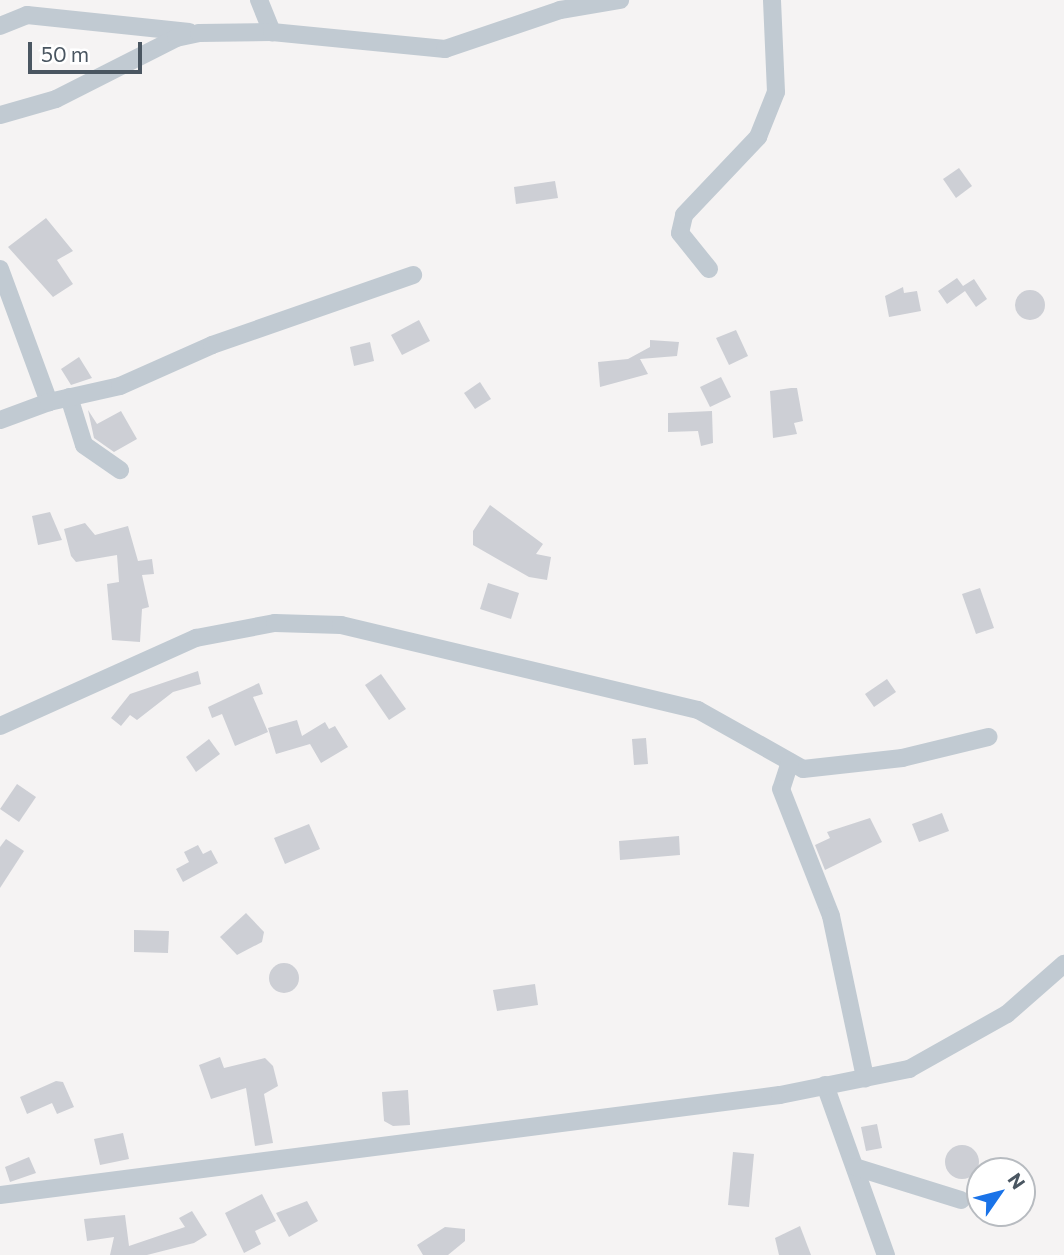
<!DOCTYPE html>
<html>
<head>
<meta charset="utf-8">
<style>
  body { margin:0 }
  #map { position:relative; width:1064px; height:1255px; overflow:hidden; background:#f5f3f3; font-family:Commissioner,sans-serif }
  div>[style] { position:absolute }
  .building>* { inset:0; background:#cdcfd5 }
  .round { border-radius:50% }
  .minor>* { height:18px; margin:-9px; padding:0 9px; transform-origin:9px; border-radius:9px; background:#c1cad2 }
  span { translate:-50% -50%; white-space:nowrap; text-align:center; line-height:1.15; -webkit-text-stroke:5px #fff; paint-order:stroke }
  .north { position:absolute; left:966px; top:1157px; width:70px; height:70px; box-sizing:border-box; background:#fff; border:2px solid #b7bbc0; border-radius:50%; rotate:55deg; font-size:19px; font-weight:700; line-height:28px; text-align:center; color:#4a5661 }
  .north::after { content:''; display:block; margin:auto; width:24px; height:32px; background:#1a73e8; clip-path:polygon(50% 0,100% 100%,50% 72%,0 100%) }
  .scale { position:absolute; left:28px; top:42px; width:114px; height:32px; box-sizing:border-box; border:4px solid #4a5661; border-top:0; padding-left:9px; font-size:21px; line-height:24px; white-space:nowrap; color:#4a5661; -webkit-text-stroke:5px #fff; paint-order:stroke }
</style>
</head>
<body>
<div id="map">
  <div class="building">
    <i style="clip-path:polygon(959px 168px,972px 186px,956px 198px,943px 179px)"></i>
    <i style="clip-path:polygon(555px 181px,558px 198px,516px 204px,514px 187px)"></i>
    <i style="clip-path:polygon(46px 218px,73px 251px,57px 260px,73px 284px,53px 297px,8px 247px)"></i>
    <i style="clip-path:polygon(957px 278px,963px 286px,974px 279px,987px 299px,976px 307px,965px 291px,947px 304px,938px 291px)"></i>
    <i style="clip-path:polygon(903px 287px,904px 293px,917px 291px,921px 311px,889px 317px,885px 296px)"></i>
    <i class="round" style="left:1015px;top:290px;width:30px;height:30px"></i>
    <i style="clip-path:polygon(419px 320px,430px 341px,402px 355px,391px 335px)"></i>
    <i style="clip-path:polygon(736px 330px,748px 356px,729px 365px,716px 338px)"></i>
    <i style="clip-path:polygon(650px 340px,679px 342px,677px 356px,640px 359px,648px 374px,600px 387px,598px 362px,628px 359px,650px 347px)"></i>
    <i style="clip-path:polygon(370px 342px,374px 361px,354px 366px,350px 347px)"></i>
    <i style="clip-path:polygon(79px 357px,92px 378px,71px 385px,61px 369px)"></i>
    <i style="clip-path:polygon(721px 377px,731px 397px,710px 407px,700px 387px)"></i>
    <i style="clip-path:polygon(480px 382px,491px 399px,475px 409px,464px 393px)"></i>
    <i style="clip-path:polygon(791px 388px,797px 388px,803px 421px,794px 423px,797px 434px,773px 438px,770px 391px)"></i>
    <i style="clip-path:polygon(88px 410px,97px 424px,121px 411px,137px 439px,114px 452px,94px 438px)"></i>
    <i style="clip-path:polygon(712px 411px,713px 443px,701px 446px,698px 431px,668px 432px,668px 413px)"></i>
    <i style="clip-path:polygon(490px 505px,543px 544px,536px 554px,551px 557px,547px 580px,529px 577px,473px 545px,473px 531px)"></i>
    <i style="clip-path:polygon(50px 512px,62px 540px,38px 545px,32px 516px)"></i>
    <i style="clip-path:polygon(85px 523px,95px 535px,128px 526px,138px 561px,152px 559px,154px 574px,142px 575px,149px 607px,142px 609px,140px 642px,112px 640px,107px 584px,119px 582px,117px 555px,76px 562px,71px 556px,64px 529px)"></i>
    <i style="clip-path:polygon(488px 583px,519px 593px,511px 619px,480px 609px)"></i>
    <i style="clip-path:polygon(980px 588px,994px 628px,976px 634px,962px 594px)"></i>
    <i style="clip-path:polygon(198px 671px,201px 684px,173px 692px,137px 720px,130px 715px,121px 726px,111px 718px,130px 694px)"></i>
    <i style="clip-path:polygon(381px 674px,406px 709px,389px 720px,365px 685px)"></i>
    <i style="clip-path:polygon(887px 679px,896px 692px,874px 707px,865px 694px)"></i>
    <i style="clip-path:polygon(259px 683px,263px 694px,253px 697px,268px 732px,235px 746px,222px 714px,212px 718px,208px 707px)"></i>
    <i style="clip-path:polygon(297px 720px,302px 736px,325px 722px,329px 729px,335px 726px,348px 747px,321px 763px,310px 744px,276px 754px,268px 728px)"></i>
    <i style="clip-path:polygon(646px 738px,648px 764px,634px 765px,632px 739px)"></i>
    <i style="clip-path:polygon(209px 739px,220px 754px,196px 772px,186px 757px)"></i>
    <i style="clip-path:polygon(17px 784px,36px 797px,19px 822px,0 809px)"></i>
    <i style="clip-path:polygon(942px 813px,949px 831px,919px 842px,912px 824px)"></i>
    <i style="clip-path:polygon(870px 818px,882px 842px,825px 870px,815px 845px,830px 838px,827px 832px)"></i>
    <i style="clip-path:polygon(309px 824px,320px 849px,285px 864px,274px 838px)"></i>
    <i style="clip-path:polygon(679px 836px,680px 855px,620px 860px,619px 841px)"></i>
    <i style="clip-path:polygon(6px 839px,24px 851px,0 888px,0 847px)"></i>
    <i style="clip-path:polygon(198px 845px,203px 854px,211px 850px,218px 863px,183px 882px,176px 869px,189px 862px,184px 852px)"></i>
    <i style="clip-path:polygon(246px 913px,264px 932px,262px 942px,237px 955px,220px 937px)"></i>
    <i style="clip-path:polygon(134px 930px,169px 931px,168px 953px,134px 952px)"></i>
    <i class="round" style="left:269px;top:963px;width:30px;height:30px"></i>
    <i style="clip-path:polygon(535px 984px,538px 1005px,497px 1011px,493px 990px)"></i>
    <i style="clip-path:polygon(220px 1057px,224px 1068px,265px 1058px,273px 1066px,278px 1086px,264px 1094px,273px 1143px,255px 1146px,246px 1088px,211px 1099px,199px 1065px)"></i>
    <i style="clip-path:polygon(56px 1081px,63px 1082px,74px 1107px,57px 1114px,52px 1103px,27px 1114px,20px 1097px)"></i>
    <i style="clip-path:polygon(408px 1090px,410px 1125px,393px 1126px,384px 1121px,382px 1092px)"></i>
    <i style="clip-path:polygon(877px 1124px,882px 1148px,866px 1151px,861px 1127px)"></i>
    <i style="clip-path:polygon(123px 1133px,129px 1159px,100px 1165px,94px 1139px)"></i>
    <i class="round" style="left:945px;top:1145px;width:34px;height:34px"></i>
    <i style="clip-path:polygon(733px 1152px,754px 1154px,749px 1207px,728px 1205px)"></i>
    <i style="clip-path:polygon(29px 1157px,36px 1173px,10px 1182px,5px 1167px)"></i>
    <i style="clip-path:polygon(262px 1194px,276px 1221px,255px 1231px,261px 1244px,244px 1253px,225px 1213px)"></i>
    <i style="clip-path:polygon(307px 1201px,318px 1221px,289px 1237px,276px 1213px)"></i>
    <i style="clip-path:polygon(192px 1211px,207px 1235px,194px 1243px,147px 1255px,110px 1255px,114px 1237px,87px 1241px,84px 1219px,125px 1215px,129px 1246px,185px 1227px,179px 1218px)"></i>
    <i style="clip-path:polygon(800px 1226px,811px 1255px,779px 1255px,775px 1238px)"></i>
    <i style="clip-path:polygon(445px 1227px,465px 1229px,465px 1241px,448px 1255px,423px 1255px,417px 1245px)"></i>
  </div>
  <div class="minor">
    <i style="left:259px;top:0;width:35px;rotate:68deg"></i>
    <i style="left:0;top:26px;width:29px;rotate:-22deg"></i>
    <i style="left:27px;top:15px;width:163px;rotate:6deg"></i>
    <i style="left:0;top:115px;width:58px;rotate:-15.9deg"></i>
    <i style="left:56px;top:99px;width:135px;rotate:-26.9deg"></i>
    <i style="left:176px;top:38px;width:24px;rotate:-12deg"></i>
    <i style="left:199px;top:33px;width:73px;rotate:-0.8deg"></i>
    <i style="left:272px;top:32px;width:174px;rotate:5.6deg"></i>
    <i style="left:445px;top:49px;width:121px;rotate:-18.7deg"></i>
    <i style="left:560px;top:10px;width:61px;rotate:-9.5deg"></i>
    <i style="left:0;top:269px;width:142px;rotate:69.8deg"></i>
    <i style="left:49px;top:402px;width:52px;rotate:159.8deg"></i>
    <i style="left:709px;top:269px;width:46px;rotate:-128.9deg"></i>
    <i style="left:680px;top:233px;width:18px;rotate:-77deg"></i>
    <i style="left:684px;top:215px;width:108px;rotate:-46.5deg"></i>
    <i style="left:758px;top:137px;width:48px;rotate:-68.2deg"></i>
    <i style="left:776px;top:92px;width:92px;rotate:-92.5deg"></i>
    <i style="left:69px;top:397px;width:50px;rotate:72.6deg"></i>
    <i style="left:84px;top:445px;width:44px;rotate:34.8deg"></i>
    <i style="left:49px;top:402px;width:73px;rotate:-12.7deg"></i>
    <i style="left:120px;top:386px;width:101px;rotate:-24deg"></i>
    <i style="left:212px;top:345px;width:213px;rotate:-19.2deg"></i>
    <i style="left:0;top:726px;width:215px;rotate:-24.2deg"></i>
    <i style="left:196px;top:638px;width:80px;rotate:-10.8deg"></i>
    <i style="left:275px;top:623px;width:66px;rotate:1.7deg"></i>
    <i style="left:341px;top:625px;width:367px;rotate:13.4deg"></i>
    <i style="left:698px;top:710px;width:120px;rotate:29.3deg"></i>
    <i style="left:803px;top:769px;width:100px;rotate:-6.3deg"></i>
    <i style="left:902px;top:758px;width:89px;rotate:-13.7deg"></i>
    <i style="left:790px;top:762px;width:28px;rotate:108deg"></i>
    <i style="left:781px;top:789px;width:136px;rotate:68.5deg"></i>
    <i style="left:831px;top:916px;width:166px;rotate:78.1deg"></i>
    <i style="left:825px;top:1085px;width:181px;rotate:70.3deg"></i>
    <i style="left:855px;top:1167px;width:111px;rotate:17.3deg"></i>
    <i style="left:0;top:1195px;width:786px;rotate:-7.31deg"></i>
    <i style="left:780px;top:1095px;width:132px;rotate:-11.4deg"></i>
    <i style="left:909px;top:1069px;width:112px;rotate:-29.3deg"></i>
    <i style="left:1007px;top:1014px;width:76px;rotate:-41.3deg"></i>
  </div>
  <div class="north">N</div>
  <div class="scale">50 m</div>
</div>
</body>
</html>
